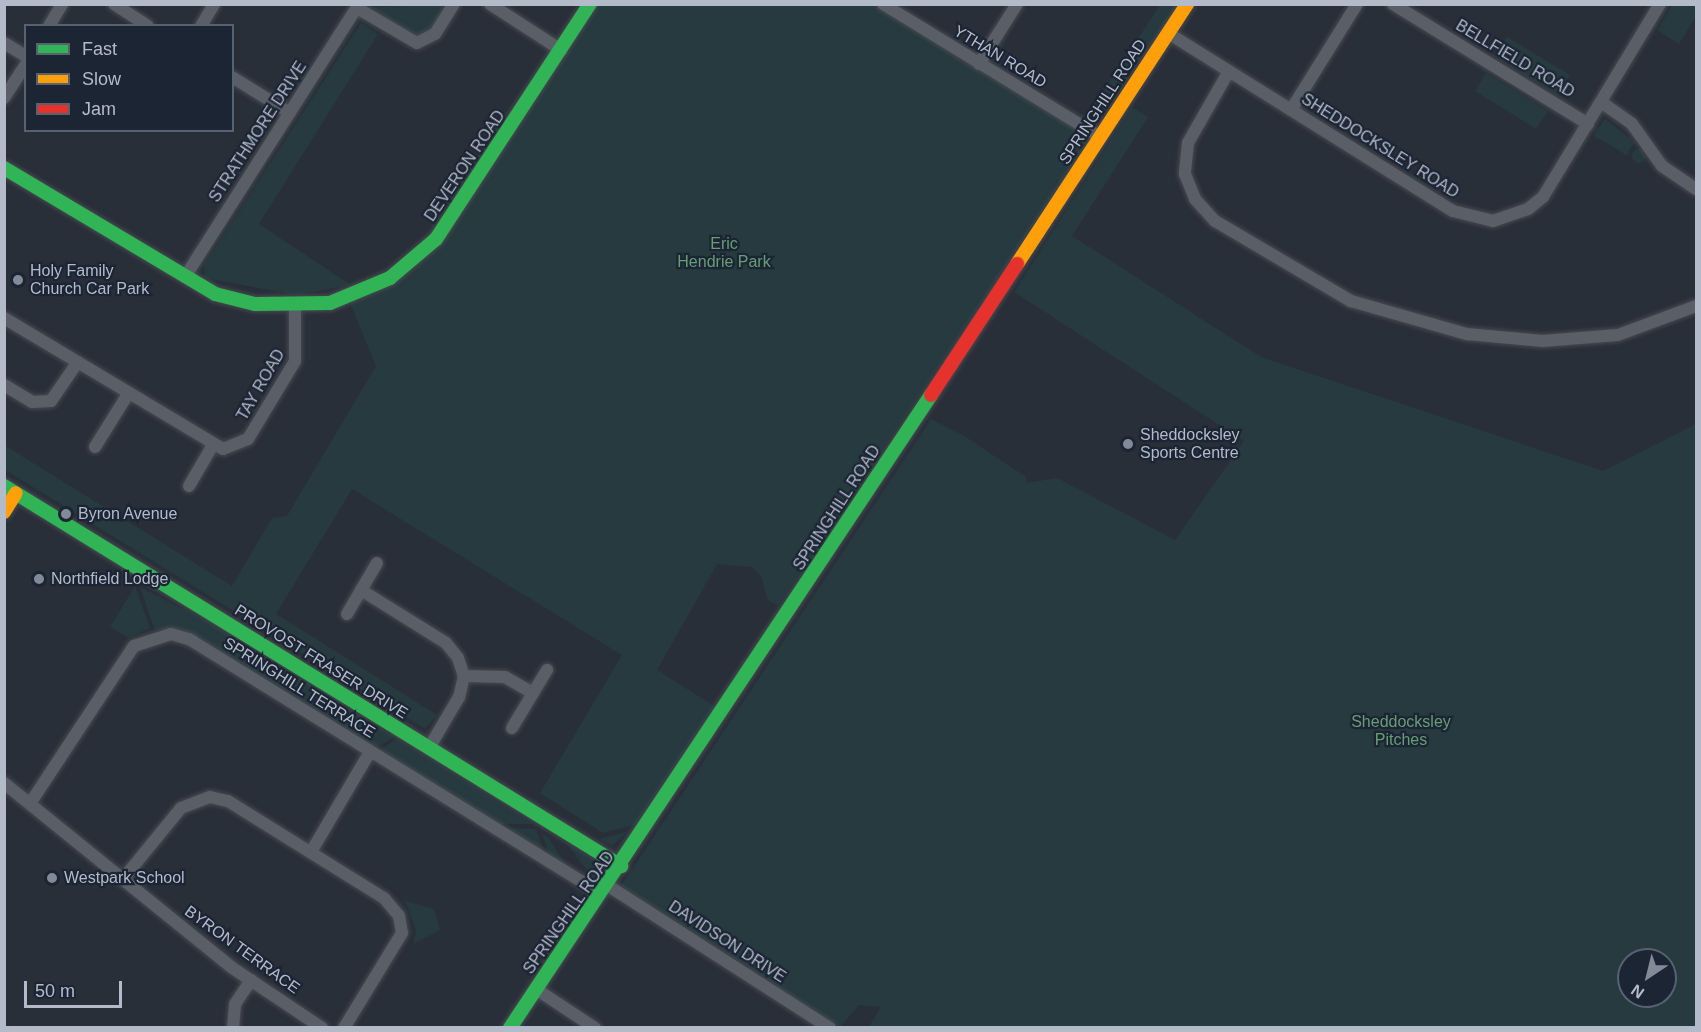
<!DOCTYPE html>
<html>
<head>
<meta charset="utf-8">
<style>
  body { margin:0 }
  #map { position:relative; width:1701px; height:1032px; overflow:hidden; background:#292f39; font-family:Helvetica,sans-serif }
  div>[style] { position:absolute }
  .green>* { inset:0; background:#263a3f }
  .round { border-radius:50% }
  .roads { filter:drop-shadow(0 0 2px #464a51) drop-shadow(0 0 2px #464a51) }
  .street>* { height:12px; margin:-6px; padding:0 6px; transform-origin:6px; border-radius:6px; background:#5a5e66 }
  .fast>* { height:14px; margin:-7px; padding:0 7px; transform-origin:7px; border-radius:7px; background:#30b455 }
  .slow>* { height:14px; margin:-7px; padding:0 7px; transform-origin:7px; border-radius:7px; background:#ff9f0a }
  .jam>* { height:14px; margin:-7px; padding:0 7px; transform-origin:7px; border-radius:7px; background:#e5322d }
  .dots>* { width:16px; height:16px; translate:-50% -50%; box-sizing:border-box; border:3px solid #1c2534; border-radius:50% }
  span { translate:-50% -50%; white-space:nowrap; text-align:center; line-height:1.15; -webkit-text-stroke:4.5px #1c2534; paint-order:stroke }
  .street-label { font-size:16px; color:#b3bbca }
  .park-label { font-size:16px; color:#689d76 }
  .poi-label { font-size:16px; color:#b3bbca }
  .left { translate:0 -50%; text-align:left }
  .frame { position:absolute; inset:0; border:6px solid #b3bbca; pointer-events:none }
  .legend { position:absolute; left:24px; top:24px; width:210px; height:108px; box-sizing:border-box; background:#1c2534; border:2px solid #586170; margin:0; padding:8px 10px; list-style:none; font-size:18px; color:#b3bbca }
  .legend li { display:flex; align-items:center; gap:12px; height:30px }
  .legend b { width:30px; border:2px solid #586170 }
  .north { position:absolute; left:1617px; top:948px; width:60px; height:60px; box-sizing:border-box; background:#1c2534; border:2px solid #586170; border-radius:50%; rotate:215deg; font-size:16px; font-weight:700; line-height:24px; text-align:center; color:#b3bbca }
  .north::after { content:''; display:block; margin:auto; width:21px; height:27px; background:#838a97; clip-path:polygon(50% 0,100% 100%,50% 72%,0 100%) }
  .scale { position:absolute; left:24px; top:981px; width:98px; height:27px; box-sizing:border-box; border:3px solid #b3bbca; border-top:0; padding-left:8px; font-size:18px; line-height:21px; white-space:nowrap; color:#b3bbca; -webkit-text-stroke:4px #1c2534; paint-order:stroke }
</style>
</head>
<body>
<div id="map">
  <div class="green">
    <i style="clip-path:polygon(1673px 4px,1696px 5px,1696px 16px,1679px 44px,1657px 30px)"></i>
    <i style="clip-path:polygon(447px 5px,430px 32px,415px 36px,369px 7px)"></i>
    <i style="clip-path:polygon(596px 5px,872px 5px,1091px 138px,778px 606px,768px 600px,761px 576px,752px 567px,717px 564px,657px 670px,714px 706px,635px 825px,603px 833px,540px 793px,622px 655px,352px 489px,276px 614px,437px 715px,425px 729px,5px 470px,4px 445px,232px 586px,272px 518px,287px 516px,376px 366px,350px 303px,412px 270px,440px 243px)"></i>
    <i style="clip-path:polygon(1160px 5px,1179px 5px,1096px 124px,1086px 117px)"></i>
    <i style="clip-path:polygon(361px 23px,378px 34px,259px 224px,351px 285px,296px 295px,205px 278px,204px 265px)"></i>
    <i style="clip-path:polygon(1507px 37px,1570px 75px,1558px 95px,1495px 57px)"></i>
    <i style="clip-path:polygon(1486px 73px,1548px 111px,1536px 129px,1475px 91px)"></i>
    <i style="clip-path:polygon(evenodd,1132px 107px,1148px 117px,1072px 236px,1261px 357px,1603px 471px,1696px 424px,1696px 1027px,868px 1028px,881px 1007px,859px 1005px,840px 1027px,621px 886px,931px 419px,966px 437px,1026px 477px,1026px 483px,1057px 478px,1175px 540px,1244px 441px,1014px 292px,1132px 107px,1629px 960px,1665px 960px,1665px 996px,1629px 996px,1629px 960px)"></i>
    <i style="clip-path:polygon(1605px 119px,1635px 142px,1626px 155px,1593px 135px)"></i>
    <i class="round" style="left:1632px;top:149px;width:14px;height:14px"></i>
    <i style="clip-path:polygon(135px 586px,150px 628px,129px 638px,110px 627px)"></i>
    <i style="clip-path:polygon(140px 587px,203px 619px,394px 737px,375px 748px,173px 630px,155px 630px)"></i>
    <i style="clip-path:polygon(397px 739px,533px 824px,497px 824px,378px 751px)"></i>
    <i style="clip-path:polygon(502px 828px,536px 829px,545px 854px)"></i>
    <i style="clip-path:polygon(629px 831px,612px 846px,599px 839px)"></i>
    <i style="clip-path:polygon(542px 833px,549px 838px,566px 866px,550px 857px)"></i>
    <i style="clip-path:polygon(566px 843px,599px 863px,601px 874px,593px 878px)"></i>
    <i style="clip-path:polygon(405px 901px,434px 909px,440px 930px,413px 944px,416px 930px)"></i>
  </div>
  <div class="roads">
    <div class="street">
      <i style="left:114px;top:4px;width:40px;rotate:32.9deg"></i>
      <i style="left:490px;top:4px;width:85px;rotate:32.9deg"></i>
      <i style="left:883px;top:4px;width:255px;rotate:31.5deg"></i>
      <i style="left:1393px;top:4px;width:229px;rotate:31.6deg"></i>
      <i style="left:357px;top:8px;width:69px;rotate:30.3deg"></i>
      <i style="left:417px;top:43px;width:20px;rotate:-27deg"></i>
      <i style="left:435px;top:34px;width:36px;rotate:-58deg"></i>
      <i style="left:49px;top:26px;width:26px;rotate:-59deg"></i>
      <i style="left:201px;top:26px;width:26px;rotate:-59deg"></i>
      <i style="left:1168px;top:33px;width:336px;rotate:32deg"></i>
      <i style="left:1453px;top:211px;width:41px;rotate:14deg"></i>
      <i style="left:1493px;top:221px;width:37px;rotate:-19deg"></i>
      <i style="left:1528px;top:209px;width:19px;rotate:-39deg"></i>
      <i style="left:1543px;top:197px;width:226px;rotate:-58.8deg"></i>
      <i style="left:4px;top:43px;width:26px;rotate:31deg"></i>
      <i style="left:979px;top:64px;width:71px;rotate:-57.7deg"></i>
      <i style="left:1229px;top:71px;width:83px;rotate:119.7deg"></i>
      <i style="left:1188px;top:143px;width:31px;rotate:96deg"></i>
      <i style="left:1185px;top:174px;width:27px;rotate:68deg"></i>
      <i style="left:1195px;top:199px;width:30px;rotate:48deg"></i>
      <i style="left:1215px;top:221px;width:158px;rotate:30.5deg"></i>
      <i style="left:1351px;top:301px;width:121px;rotate:15.9deg"></i>
      <i style="left:1467px;top:334px;width:76px;rotate:5.3deg"></i>
      <i style="left:1543px;top:341px;width:75px;rotate:-4.6deg"></i>
      <i style="left:1618px;top:335px;width:83px;rotate:-20.4deg"></i>
      <i style="left:232px;top:77px;width:68px;rotate:31.8deg"></i>
      <i style="left:4px;top:98px;width:40px;rotate:-57.1deg"></i>
      <i style="left:1601px;top:102px;width:38px;rotate:35deg"></i>
      <i style="left:1632px;top:124px;width:52px;rotate:54.5deg"></i>
      <i style="left:1662px;top:166px;width:41px;rotate:34.1deg"></i>
      <i style="left:1291px;top:110px;width:125px;rotate:-58.1deg"></i>
      <i style="left:185px;top:277px;width:324px;rotate:-57.5deg"></i>
      <i style="left:4px;top:318px;width:255px;rotate:30.9deg"></i>
      <i style="left:223px;top:449px;width:27px;rotate:-22deg"></i>
      <i style="left:248px;top:439px;width:91px;rotate:-58.9deg"></i>
      <i style="left:295px;top:361px;width:54px;rotate:-90deg"></i>
      <i style="left:4px;top:385px;width:33px;rotate:31deg"></i>
      <i style="left:32px;top:402px;width:19px;rotate:-3deg"></i>
      <i style="left:51px;top:401px;width:46px;rotate:-55.6deg"></i>
      <i style="left:95px;top:447px;width:62px;rotate:-58.1deg"></i>
      <i style="left:189px;top:486px;width:48px;rotate:-59.7deg"></i>
      <i style="left:361px;top:590px;width:100px;rotate:31.9deg"></i>
      <i style="left:446px;top:643px;width:19px;rotate:51deg"></i>
      <i style="left:458px;top:658px;width:19px;rotate:72deg"></i>
      <i style="left:464px;top:676px;width:22px;rotate:103deg"></i>
      <i style="left:459px;top:697px;width:59px;rotate:120.5deg"></i>
      <i style="left:347px;top:614px;width:59px;rotate:-59.5deg"></i>
      <i style="left:464px;top:676px;width:41px;rotate:1.4deg"></i>
      <i style="left:505px;top:677px;width:32px;rotate:30deg"></i>
      <i style="left:512px;top:728px;width:68px;rotate:-58.9deg"></i>
      <i style="left:4px;top:783px;width:292px;rotate:39deg"></i>
      <i style="left:231px;top:967px;width:110px;rotate:33.8deg"></i>
      <i style="left:31px;top:802px;width:187px;rotate:-56.6deg"></i>
      <i style="left:134px;top:646px;width:39px;rotate:-18deg"></i>
      <i style="left:171px;top:634px;width:19px;rotate:16deg"></i>
      <i style="left:189px;top:639px;width:483px;rotate:31.7deg"></i>
      <i style="left:311px;top:852px;width:116px;rotate:-59.5deg"></i>
      <i style="left:123px;top:879px;width:92px;rotate:-50.8deg"></i>
      <i style="left:181px;top:808px;width:31px;rotate:-21deg"></i>
      <i style="left:210px;top:797px;width:18px;rotate:13deg"></i>
      <i style="left:228px;top:801px;width:184px;rotate:31.9deg"></i>
      <i style="left:384px;top:898px;width:23px;rotate:50deg"></i>
      <i style="left:399px;top:916px;width:17px;rotate:80deg"></i>
      <i style="left:402px;top:933px;width:111px;rotate:121.4deg"></i>
      <i style="left:607px;top:885px;width:265px;rotate:32.7deg"></i>
      <i style="left:536px;top:989px;width:71px;rotate:33.5deg"></i>
      <i style="left:233px;top:1028px;width:24px;rotate:-85deg"></i>
      <i style="left:235px;top:1004px;width:29px;rotate:-56deg"></i>
    </div>
    <div class="fast">
      <i style="left:4px;top:168px;width:246px;rotate:30.8deg"></i>
      <i style="left:215px;top:294px;width:41px;rotate:14deg"></i>
      <i style="left:255px;top:304px;width:75px;rotate:-0.8deg"></i>
      <i style="left:330px;top:303px;width:65px;rotate:-22.6deg"></i>
      <i style="left:390px;top:278px;width:60px;rotate:-40.3deg"></i>
      <i style="left:436px;top:239px;width:281px;rotate:-56.8deg"></i>
      <i style="left:4px;top:486px;width:725px;rotate:31.63deg"></i>
      <i style="left:510px;top:1028px;width:760px;rotate:-56.37deg"></i>
    </div>
    <div class="slow">
      <i style="left:1017px;top:264px;width:311px;rotate:-56.8deg"></i>
      <i style="left:4px;top:512px;width:22px;rotate:-58deg"></i>
    </div>
    <div class="jam">
      <i style="left:931px;top:395px;width:157px;rotate:-56.7deg"></i>
    </div>
  </div>
  <div class="dots">
    <i style="left:18px;top:280px;background:#838a97"></i>
    <i style="left:1128px;top:444px;background:#838a97"></i>
    <i style="left:66px;top:514px;background:#838a97"></i>
    <i style="left:39px;top:579px;background:#838a97"></i>
    <i style="left:52px;top:878px;background:#838a97"></i>
  </div>
  <div class="street-label">
    <span style="left:1000px;top:57px;rotate:31deg">YTHAN ROAD</span>
    <span style="left:1515px;top:59px;rotate:31deg">BELLFIELD ROAD</span>
    <span style="left:1103px;top:102px;rotate:-57deg">SPRINGHILL ROAD</span>
    <span style="left:258px;top:132px;rotate:-57deg">STRATHMORE DRIVE</span>
    <span style="left:1380px;top:146px;rotate:32deg">SHEDDOCKSLEY ROAD</span>
    <span style="left:465px;top:166px;rotate:-56deg">DEVERON ROAD</span>
    <span style="left:261px;top:385px;rotate:-60deg">TAY ROAD</span>
    <span style="left:837px;top:508px;rotate:-57deg">SPRINGHILL ROAD</span>
    <span style="left:321px;top:662px;rotate:32deg">PROVOST FRASER DRIVE</span>
    <span style="left:299px;top:688px;rotate:32deg">SPRINGHILL TERRACE</span>
    <span style="left:569px;top:913px;rotate:-55deg">SPRINGHILL ROAD</span>
    <span style="left:727px;top:942px;rotate:33deg">DAVIDSON DRIVE</span>
    <span style="left:242px;top:950px;rotate:36deg">BYRON TERRACE</span>
  </div>
  <div class="park-label">
    <span style="left:724px;top:253px">Eric<br>Hendrie Park</span>
    <span style="left:1401px;top:731px">Sheddocksley<br>Pitches</span>
  </div>
  <div class="poi-label">
    <span class="left" style="left:30px;top:280px">Holy Family<br>Church Car Park</span>
    <span class="left" style="left:1140px;top:444px">Sheddocksley<br>Sports Centre</span>
    <span class="left" style="left:78px;top:514px">Byron Avenue</span>
    <span class="left" style="left:51px;top:579px">Northfield Lodge</span>
    <span class="left" style="left:64px;top:878px">Westpark School</span>
  </div>
  <div class="frame"></div>
  <ul class="legend">
  <li><b style="height:8px;background:#30b455"></b>Fast</li>
  <li><b style="height:8px;background:#ff9f0a"></b>Slow</li>
  <li><b style="height:8px;background:#e5322d"></b>Jam</li>
  </ul>
  <div class="north">N</div>
  <div class="scale">50 m</div>
</div>
</body>
</html>
